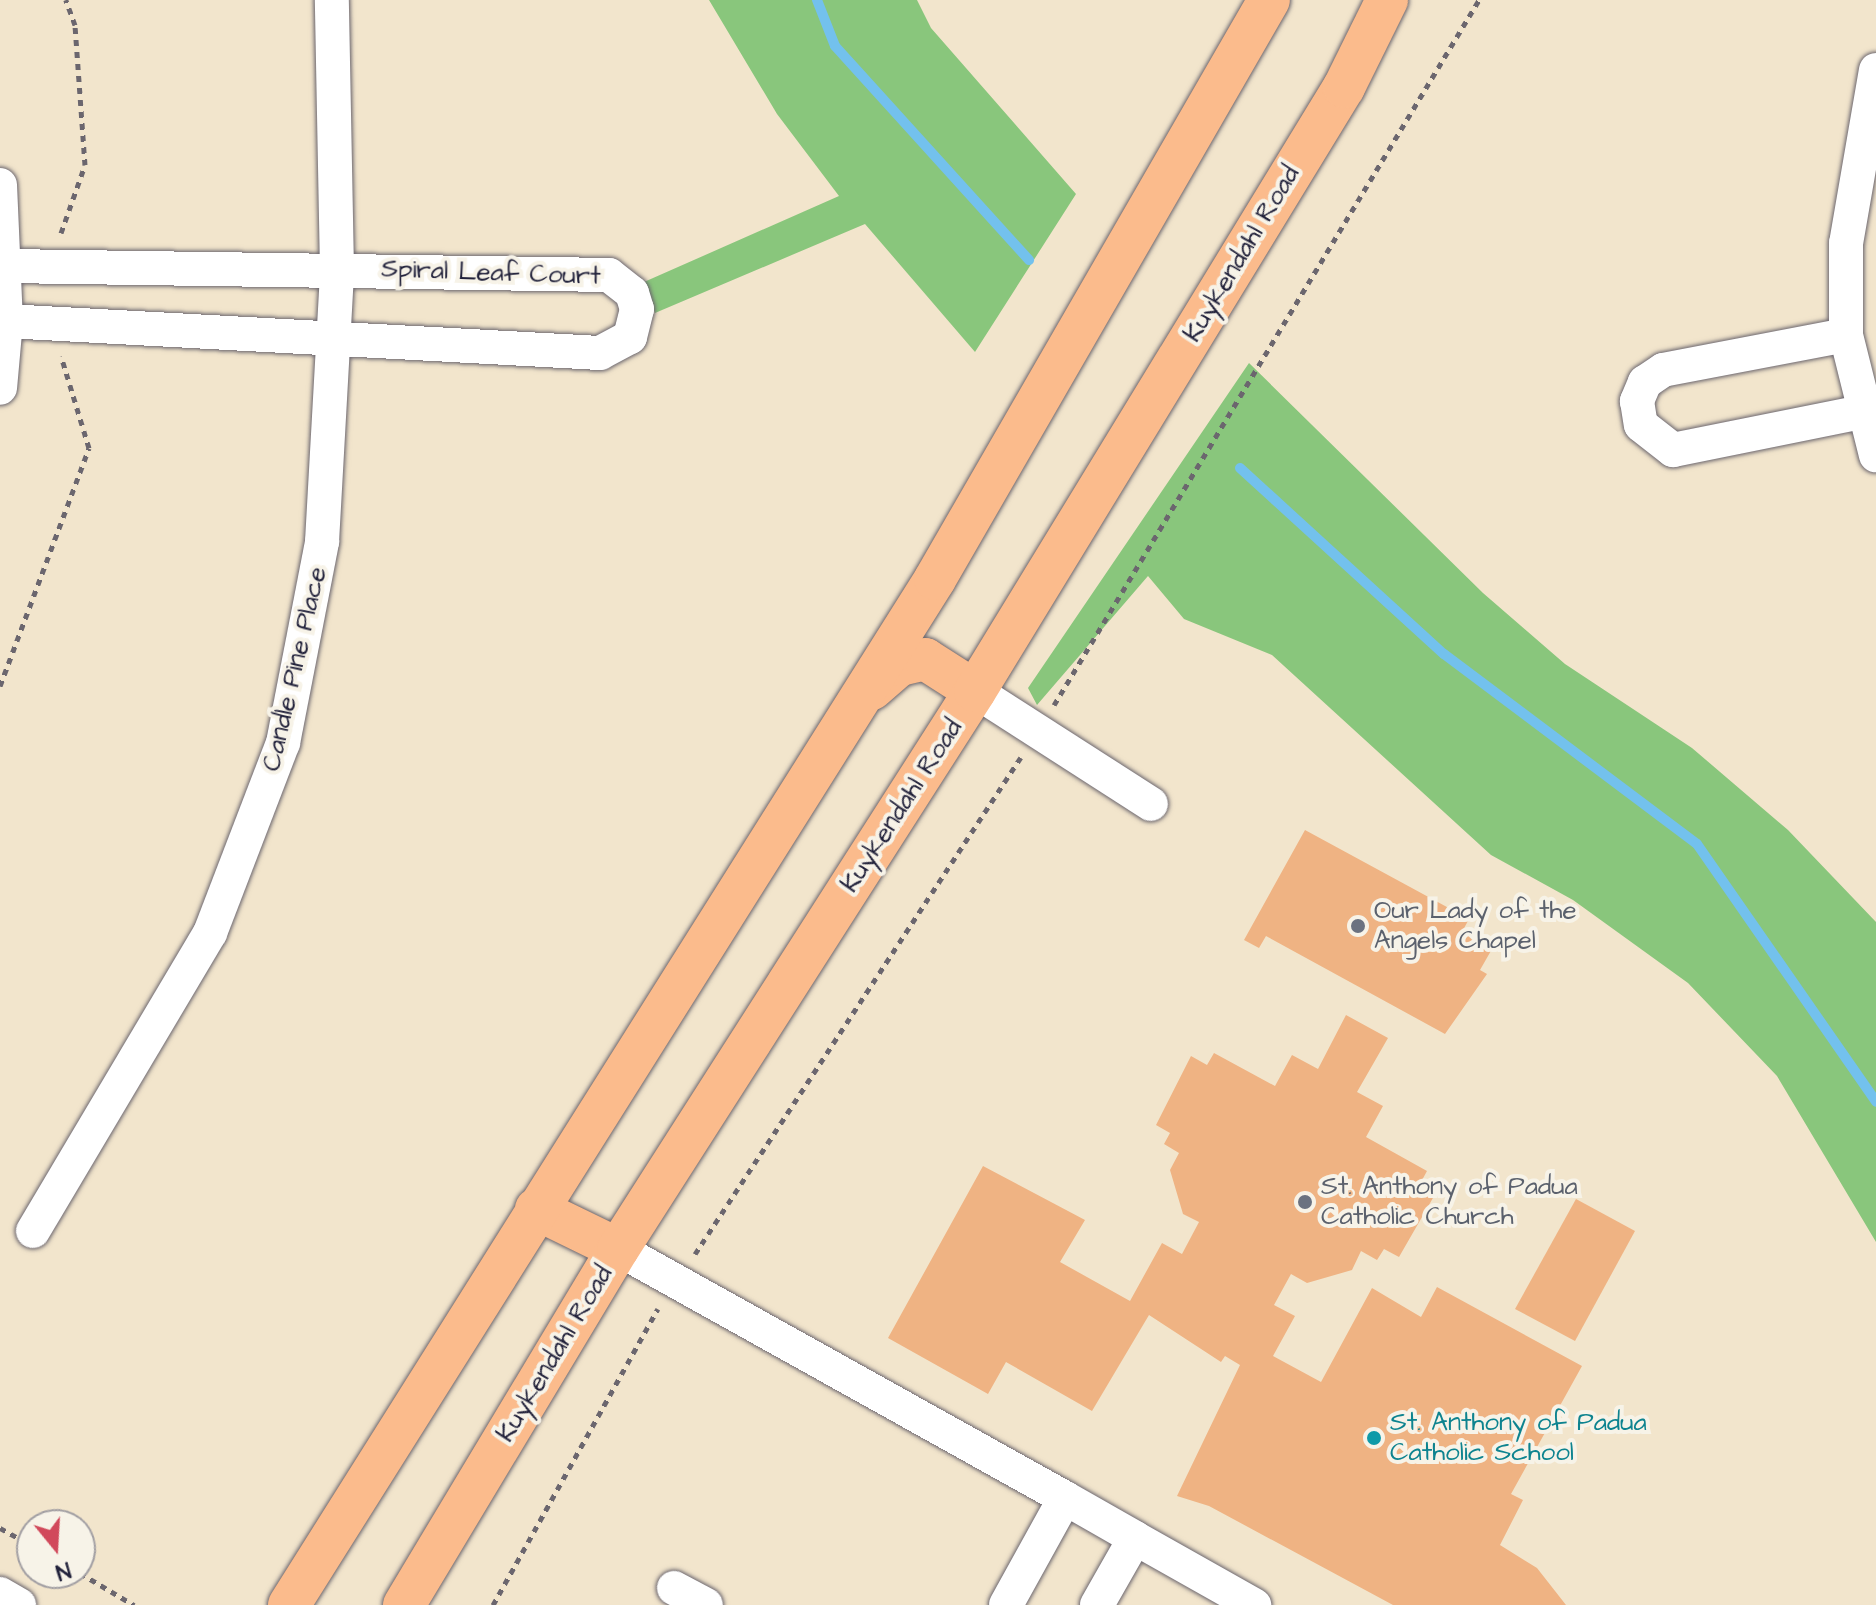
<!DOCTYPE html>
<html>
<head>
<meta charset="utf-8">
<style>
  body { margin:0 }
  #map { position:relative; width:1876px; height:1605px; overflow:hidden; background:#f2e5cc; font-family:"Architects Daughter",sans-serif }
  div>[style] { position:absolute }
  .green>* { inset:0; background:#89c67c }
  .stream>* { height:10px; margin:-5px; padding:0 5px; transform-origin:5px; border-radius:5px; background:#73c1ed }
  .building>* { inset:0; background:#efb383 }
  .path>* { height:5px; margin-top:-2.5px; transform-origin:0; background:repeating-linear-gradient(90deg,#6b666e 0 6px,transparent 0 12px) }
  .roads { filter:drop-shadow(0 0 2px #6b666e) drop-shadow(0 0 2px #6b666e) }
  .minor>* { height:34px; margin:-17px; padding:0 17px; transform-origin:17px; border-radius:17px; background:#fff }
  .major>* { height:42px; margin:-21px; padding:0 21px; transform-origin:21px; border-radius:21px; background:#fbbb8c }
  .dots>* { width:22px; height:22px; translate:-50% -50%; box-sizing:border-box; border:4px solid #f7f3e8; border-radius:50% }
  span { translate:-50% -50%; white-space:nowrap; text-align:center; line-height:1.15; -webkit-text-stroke:8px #f7f3e8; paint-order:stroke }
  .street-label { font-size:26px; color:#22223b }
  .worship-label { font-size:26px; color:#5b616d }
  .left { translate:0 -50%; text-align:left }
  .culture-label { font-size:26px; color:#0d838f }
  .north { position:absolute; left:16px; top:1509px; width:80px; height:80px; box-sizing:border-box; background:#f7f3e8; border:2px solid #a29fa3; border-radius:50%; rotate:162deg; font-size:22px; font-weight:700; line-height:32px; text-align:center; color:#22223b }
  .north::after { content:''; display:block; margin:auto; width:28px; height:36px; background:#d1495b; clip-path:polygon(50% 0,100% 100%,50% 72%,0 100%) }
</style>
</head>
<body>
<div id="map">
  <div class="green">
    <i style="clip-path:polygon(709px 0,917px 0,931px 28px,1076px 194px,975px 352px,865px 224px,655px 313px,644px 282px,839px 196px,777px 114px)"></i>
    <i style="clip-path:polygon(1249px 363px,1483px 593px,1565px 664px,1692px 748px,1788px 830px,1876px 922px,1876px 1242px,1777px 1076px,1688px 983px,1573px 900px,1491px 855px,1272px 655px,1184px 619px,1148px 576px,1037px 705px,1028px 688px)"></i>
  </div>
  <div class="stream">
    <i style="left:817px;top:0;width:49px;rotate:68.6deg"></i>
    <i style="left:835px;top:46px;width:289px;rotate:47.8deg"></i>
    <i style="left:1240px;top:468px;width:276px;rotate:42.4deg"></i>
    <i style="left:1444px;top:654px;width:316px;rotate:36.9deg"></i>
    <i style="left:1697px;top:844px;width:314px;rotate:55.2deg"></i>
  </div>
  <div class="building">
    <i style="clip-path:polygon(1305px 830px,1469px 919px,1462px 932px,1492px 949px,1480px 970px,1487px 974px,1445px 1034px,1266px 936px,1259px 948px,1244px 940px)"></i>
    <i style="clip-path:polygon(1346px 1015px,1388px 1038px,1357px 1092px,1383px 1106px,1366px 1137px,1427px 1171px,1421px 1182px,1437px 1191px,1399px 1257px,1384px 1249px,1377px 1260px,1361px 1251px,1352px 1270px,1307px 1283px,1291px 1274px,1274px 1305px,1295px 1316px,1273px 1356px,1321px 1382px,1372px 1288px,1421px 1317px,1437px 1287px,1582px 1366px,1511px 1494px,1523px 1500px,1500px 1545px,1537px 1568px,1566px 1605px,1393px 1605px,1209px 1506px,1177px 1496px,1240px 1365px,1225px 1356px,1221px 1362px,1149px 1315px,1092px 1411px,1006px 1362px,988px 1394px,888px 1338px,983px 1166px,1085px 1220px,1060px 1262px,1130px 1301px,1162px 1243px,1182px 1254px,1199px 1222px,1183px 1214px,1170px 1170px,1179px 1153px,1164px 1144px,1170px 1133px,1156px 1125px,1191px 1056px,1207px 1065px,1214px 1053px,1275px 1086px,1292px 1055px,1318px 1069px)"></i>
    <i style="clip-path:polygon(1576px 1199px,1635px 1231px,1575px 1341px,1515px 1309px)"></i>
  </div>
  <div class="path">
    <i style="left:61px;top:233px;width:72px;rotate:-70.6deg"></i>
    <i style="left:85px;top:165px;width:140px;rotate:-94.1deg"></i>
    <i style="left:75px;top:25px;width:27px;rotate:-110deg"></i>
    <i style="left:0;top:686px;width:254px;rotate:-69.5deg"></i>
    <i style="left:89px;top:448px;width:96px;rotate:-106.9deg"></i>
    <i style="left:1054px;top:705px;width:823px;rotate:-58.92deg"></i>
    <i style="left:695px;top:1254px;width:594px;rotate:-56.74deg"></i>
    <i style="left:0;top:1528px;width:37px;rotate:29deg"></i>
    <i style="left:80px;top:1573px;width:63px;rotate:30.7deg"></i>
    <i style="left:493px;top:1605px;width:339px;rotate:-60.9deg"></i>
  </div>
  <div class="roads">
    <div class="minor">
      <i style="left:1876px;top:70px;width:176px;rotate:99.8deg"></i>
      <i style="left:1846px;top:243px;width:92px;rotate:90deg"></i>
      <i style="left:1846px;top:335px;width:124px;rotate:76deg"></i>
      <i style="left:0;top:185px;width:136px;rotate:87.5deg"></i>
      <i style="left:6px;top:321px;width:67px;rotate:95.1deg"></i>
      <i style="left:5px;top:266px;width:604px;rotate:0.85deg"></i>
      <i style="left:609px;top:275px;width:29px;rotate:38deg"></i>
      <i style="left:632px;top:293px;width:17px;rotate:73deg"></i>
      <i style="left:637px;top:309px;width:29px;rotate:104deg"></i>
      <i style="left:630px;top:337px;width:34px;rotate:152deg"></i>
      <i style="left:600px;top:353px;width:595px;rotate:-176.92deg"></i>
      <i style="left:1846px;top:335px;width:186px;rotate:169.2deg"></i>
      <i style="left:1663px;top:370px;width:22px;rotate:146deg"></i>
      <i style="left:1645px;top:382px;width:21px;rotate:113deg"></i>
      <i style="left:1637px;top:401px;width:24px;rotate:81deg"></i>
      <i style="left:1641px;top:425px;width:41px;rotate:38deg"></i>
      <i style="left:1673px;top:450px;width:193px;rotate:-11.4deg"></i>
      <i style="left:975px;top:691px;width:209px;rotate:32.7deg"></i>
      <i style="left:33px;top:1231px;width:347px;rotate:-59.3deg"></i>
      <i style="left:210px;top:933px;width:204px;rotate:-69deg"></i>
      <i style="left:283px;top:743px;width:205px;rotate:-79deg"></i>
      <i style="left:322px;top:542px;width:272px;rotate:-86.8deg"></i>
      <i style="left:337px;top:270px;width:270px;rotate:-91.1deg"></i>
      <i style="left:618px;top:1249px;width:512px;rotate:29.12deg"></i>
      <i style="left:1065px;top:1498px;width:122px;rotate:118.9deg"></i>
      <i style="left:1065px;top:1498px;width:81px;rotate:29.7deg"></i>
      <i style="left:1135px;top:1538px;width:77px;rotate:119.6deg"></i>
      <i style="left:1135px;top:1538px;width:137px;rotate:29.4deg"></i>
      <i style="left:674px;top:1588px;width:36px;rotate:28deg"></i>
      <i style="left:0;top:1594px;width:22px;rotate:30deg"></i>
    </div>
    <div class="major">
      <i style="left:872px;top:689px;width:37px;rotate:-41deg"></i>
      <i style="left:900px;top:665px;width:26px;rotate:-13deg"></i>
      <i style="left:925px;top:659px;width:59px;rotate:32.6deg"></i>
      <i style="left:536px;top:1209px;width:91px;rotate:26deg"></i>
      <i style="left:289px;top:1605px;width:1212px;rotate:-57.8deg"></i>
      <i style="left:935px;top:579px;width:668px;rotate:-60.02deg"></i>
      <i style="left:404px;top:1605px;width:415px;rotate:-59deg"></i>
      <i style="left:618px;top:1249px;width:662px;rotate:-57.39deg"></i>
      <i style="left:975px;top:691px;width:708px;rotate:-58.58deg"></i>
      <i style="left:1344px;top:87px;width:97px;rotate:-63.7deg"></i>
    </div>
  </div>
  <div class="dots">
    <i style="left:1358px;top:926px;background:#6b7280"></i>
    <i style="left:1305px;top:1202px;background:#6b7280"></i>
    <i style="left:1374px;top:1438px;background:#0f9aa8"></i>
  </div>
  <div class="street-label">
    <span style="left:1242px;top:254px;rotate:-59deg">Kuykendahl Road</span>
    <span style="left:491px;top:273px;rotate:2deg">Spiral Leaf Court</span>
    <span style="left:295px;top:669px;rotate:-77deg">Candle Pine Place</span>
    <span style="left:902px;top:806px;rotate:-57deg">Kuykendahl Road</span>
    <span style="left:555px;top:1354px;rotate:-59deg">Kuykendahl Road</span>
  </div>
  <div class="worship-label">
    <span class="left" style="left:1374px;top:926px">Our Lady of the<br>Angels Chapel</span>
    <span class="left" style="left:1321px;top:1202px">St. Anthony of Padua<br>Catholic Church</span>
  </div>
  <div class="culture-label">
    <span class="left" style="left:1390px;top:1438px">St. Anthony of Padua<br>Catholic School</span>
  </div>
  <div class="north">N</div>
</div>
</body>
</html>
